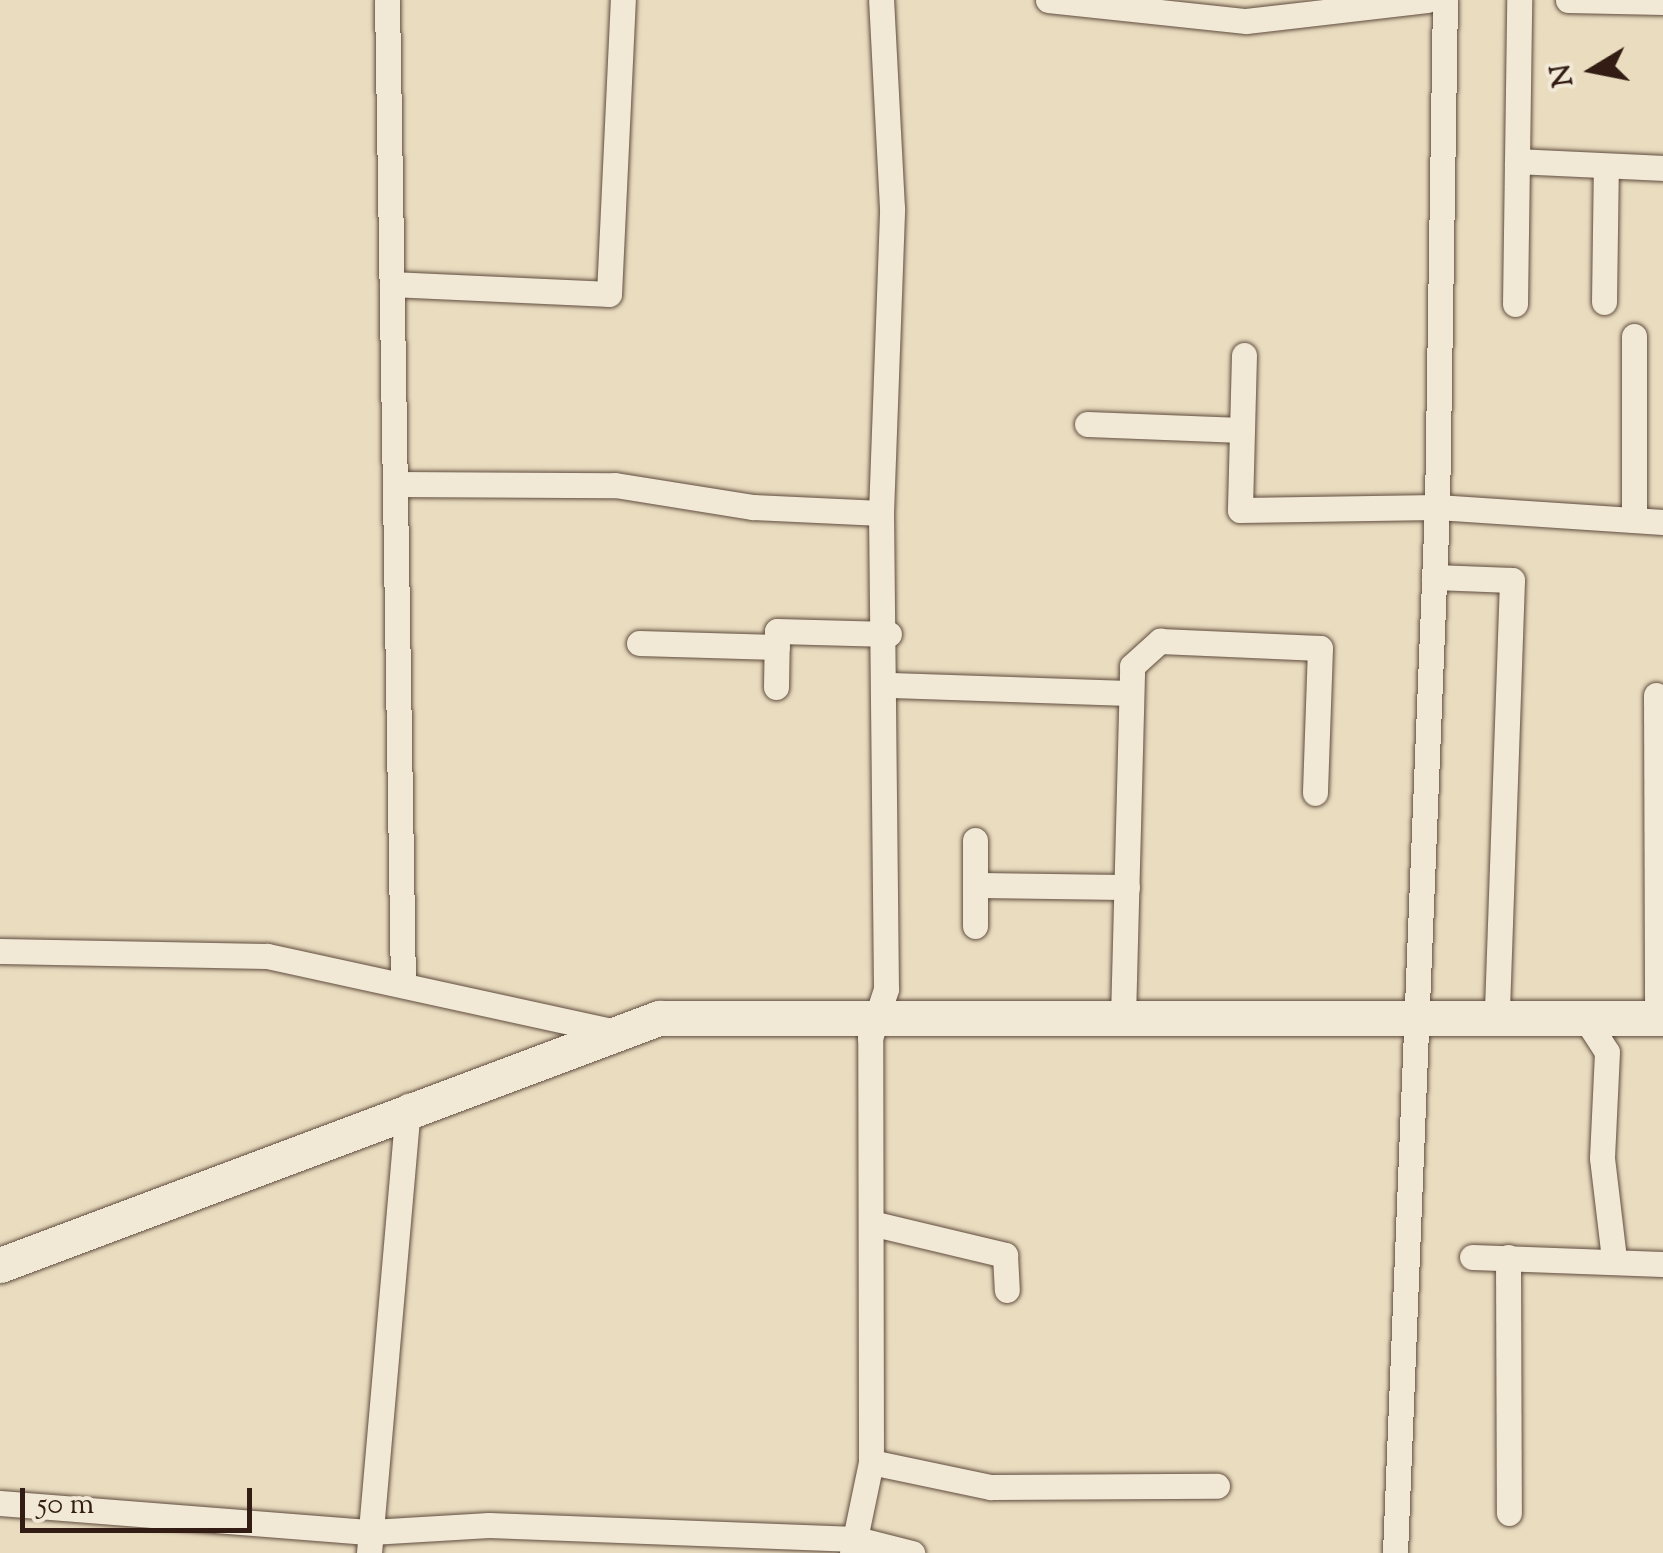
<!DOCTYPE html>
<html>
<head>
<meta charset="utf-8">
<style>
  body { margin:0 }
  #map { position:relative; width:1663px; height:1553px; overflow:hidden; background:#e9dcbf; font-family:"Sorts Mill Goudy",serif }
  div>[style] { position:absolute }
  .roads { filter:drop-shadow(0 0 2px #604c3e) drop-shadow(0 0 2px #604c3e) }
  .street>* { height:25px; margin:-12.5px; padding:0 12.5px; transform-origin:12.5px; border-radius:12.5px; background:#f1e8d5 }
  .secondary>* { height:35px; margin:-17.5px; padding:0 17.5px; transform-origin:17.5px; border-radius:17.5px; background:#f1e8d5 }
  span { translate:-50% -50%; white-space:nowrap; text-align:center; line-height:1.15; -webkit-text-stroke:8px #f1e8d5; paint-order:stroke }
  .north { position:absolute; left:1543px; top:20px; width:100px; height:100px; -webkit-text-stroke:8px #f1e8d5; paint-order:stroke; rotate:260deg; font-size:28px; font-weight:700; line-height:40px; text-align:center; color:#321c13 }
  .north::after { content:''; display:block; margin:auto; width:35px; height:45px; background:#321c13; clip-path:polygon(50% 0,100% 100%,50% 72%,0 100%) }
  .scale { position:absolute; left:20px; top:1488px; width:232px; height:45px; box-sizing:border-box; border:5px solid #321c13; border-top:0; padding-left:12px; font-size:30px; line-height:35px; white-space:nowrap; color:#321c13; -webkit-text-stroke:8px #f1e8d5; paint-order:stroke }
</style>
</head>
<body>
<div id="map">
  <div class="roads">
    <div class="street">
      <i style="left:387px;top:0;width:982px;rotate:89.07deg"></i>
      <i style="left:1048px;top:0;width:199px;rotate:6.1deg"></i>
      <i style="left:1246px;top:21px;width:182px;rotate:-6.6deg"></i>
      <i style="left:1568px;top:0;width:95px;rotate:1.2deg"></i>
      <i style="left:1517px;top:161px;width:146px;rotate:2.7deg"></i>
      <i style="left:392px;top:284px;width:217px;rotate:2.6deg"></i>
      <i style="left:609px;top:294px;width:294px;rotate:-87.3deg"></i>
      <i style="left:1604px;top:302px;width:136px;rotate:-89.2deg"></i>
      <i style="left:1515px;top:304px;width:304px;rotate:-89.2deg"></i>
      <i style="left:1634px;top:336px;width:184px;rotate:90deg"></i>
      <i style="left:1244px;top:355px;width:155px;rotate:91.5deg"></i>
      <i style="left:1240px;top:510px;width:197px;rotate:-0.9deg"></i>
      <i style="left:1437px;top:507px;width:226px;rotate:3.8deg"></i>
      <i style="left:1087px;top:424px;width:155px;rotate:2.2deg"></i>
      <i style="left:395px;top:484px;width:220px;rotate:0.3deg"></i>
      <i style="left:615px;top:485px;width:140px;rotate:9.1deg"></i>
      <i style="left:753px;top:507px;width:128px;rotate:2.7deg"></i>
      <i style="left:1434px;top:577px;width:78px;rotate:2.2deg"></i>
      <i style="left:1512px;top:580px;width:438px;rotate:92deg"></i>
      <i style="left:639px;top:643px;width:138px;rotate:1.7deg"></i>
      <i style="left:889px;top:685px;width:242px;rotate:1.9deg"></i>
      <i style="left:776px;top:687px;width:56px;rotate:-89deg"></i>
      <i style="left:777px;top:631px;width:112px;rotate:1.5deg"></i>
      <i style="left:1656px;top:695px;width:323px;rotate:89.8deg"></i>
      <i style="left:975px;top:885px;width:152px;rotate:0.8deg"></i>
      <i style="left:975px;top:926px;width:86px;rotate:-90deg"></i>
      <i style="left:0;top:951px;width:267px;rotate:1.1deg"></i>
      <i style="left:267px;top:956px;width:348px;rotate:12.3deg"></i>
      <i style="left:1123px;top:1018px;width:352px;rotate:-88.5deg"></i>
      <i style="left:1132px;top:666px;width:38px;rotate:-42deg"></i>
      <i style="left:1160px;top:641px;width:160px;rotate:2.5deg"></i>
      <i style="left:1320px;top:648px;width:145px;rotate:92deg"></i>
      <i style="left:1585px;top:1018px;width:40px;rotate:57.1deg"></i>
      <i style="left:1607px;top:1052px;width:106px;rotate:92.7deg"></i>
      <i style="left:1602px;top:1158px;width:101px;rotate:83.2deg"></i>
      <i style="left:871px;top:1223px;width:138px;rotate:13.4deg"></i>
      <i style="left:1005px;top:1255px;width:35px;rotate:87deg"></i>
      <i style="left:1472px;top:1257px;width:191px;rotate:2.1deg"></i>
      <i style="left:1508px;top:1257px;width:256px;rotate:89.8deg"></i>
      <i style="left:871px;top:1462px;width:123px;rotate:11.8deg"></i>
      <i style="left:991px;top:1487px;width:226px;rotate:-0.3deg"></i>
      <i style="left:0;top:1503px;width:372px;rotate:4.5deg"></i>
      <i style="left:371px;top:1532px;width:118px;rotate:-3.4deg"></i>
      <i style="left:489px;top:1525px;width:367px;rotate:2.2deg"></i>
      <i style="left:856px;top:1539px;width:58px;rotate:14deg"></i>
      <i style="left:369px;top:1553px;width:449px;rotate:-85deg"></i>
      <i style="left:852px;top:1553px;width:93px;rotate:-78.2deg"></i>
      <i style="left:871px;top:1462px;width:424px;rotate:-90.1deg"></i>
      <i style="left:870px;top:1038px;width:52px;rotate:-71.9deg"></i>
      <i style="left:886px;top:989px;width:476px;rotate:-90.6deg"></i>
      <i style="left:881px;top:513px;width:305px;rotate:-87.9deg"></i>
      <i style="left:892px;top:208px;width:208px;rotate:-93deg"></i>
      <i style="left:1395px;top:1553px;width:1047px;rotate:-87.7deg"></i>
      <i style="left:1437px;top:507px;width:507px;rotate:-89.1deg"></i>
    </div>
    <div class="secondary">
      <i style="left:0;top:1265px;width:704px;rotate:-20.55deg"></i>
      <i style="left:659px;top:1018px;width:1004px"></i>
    </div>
  </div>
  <div class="north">N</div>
  <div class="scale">50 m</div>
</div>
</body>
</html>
